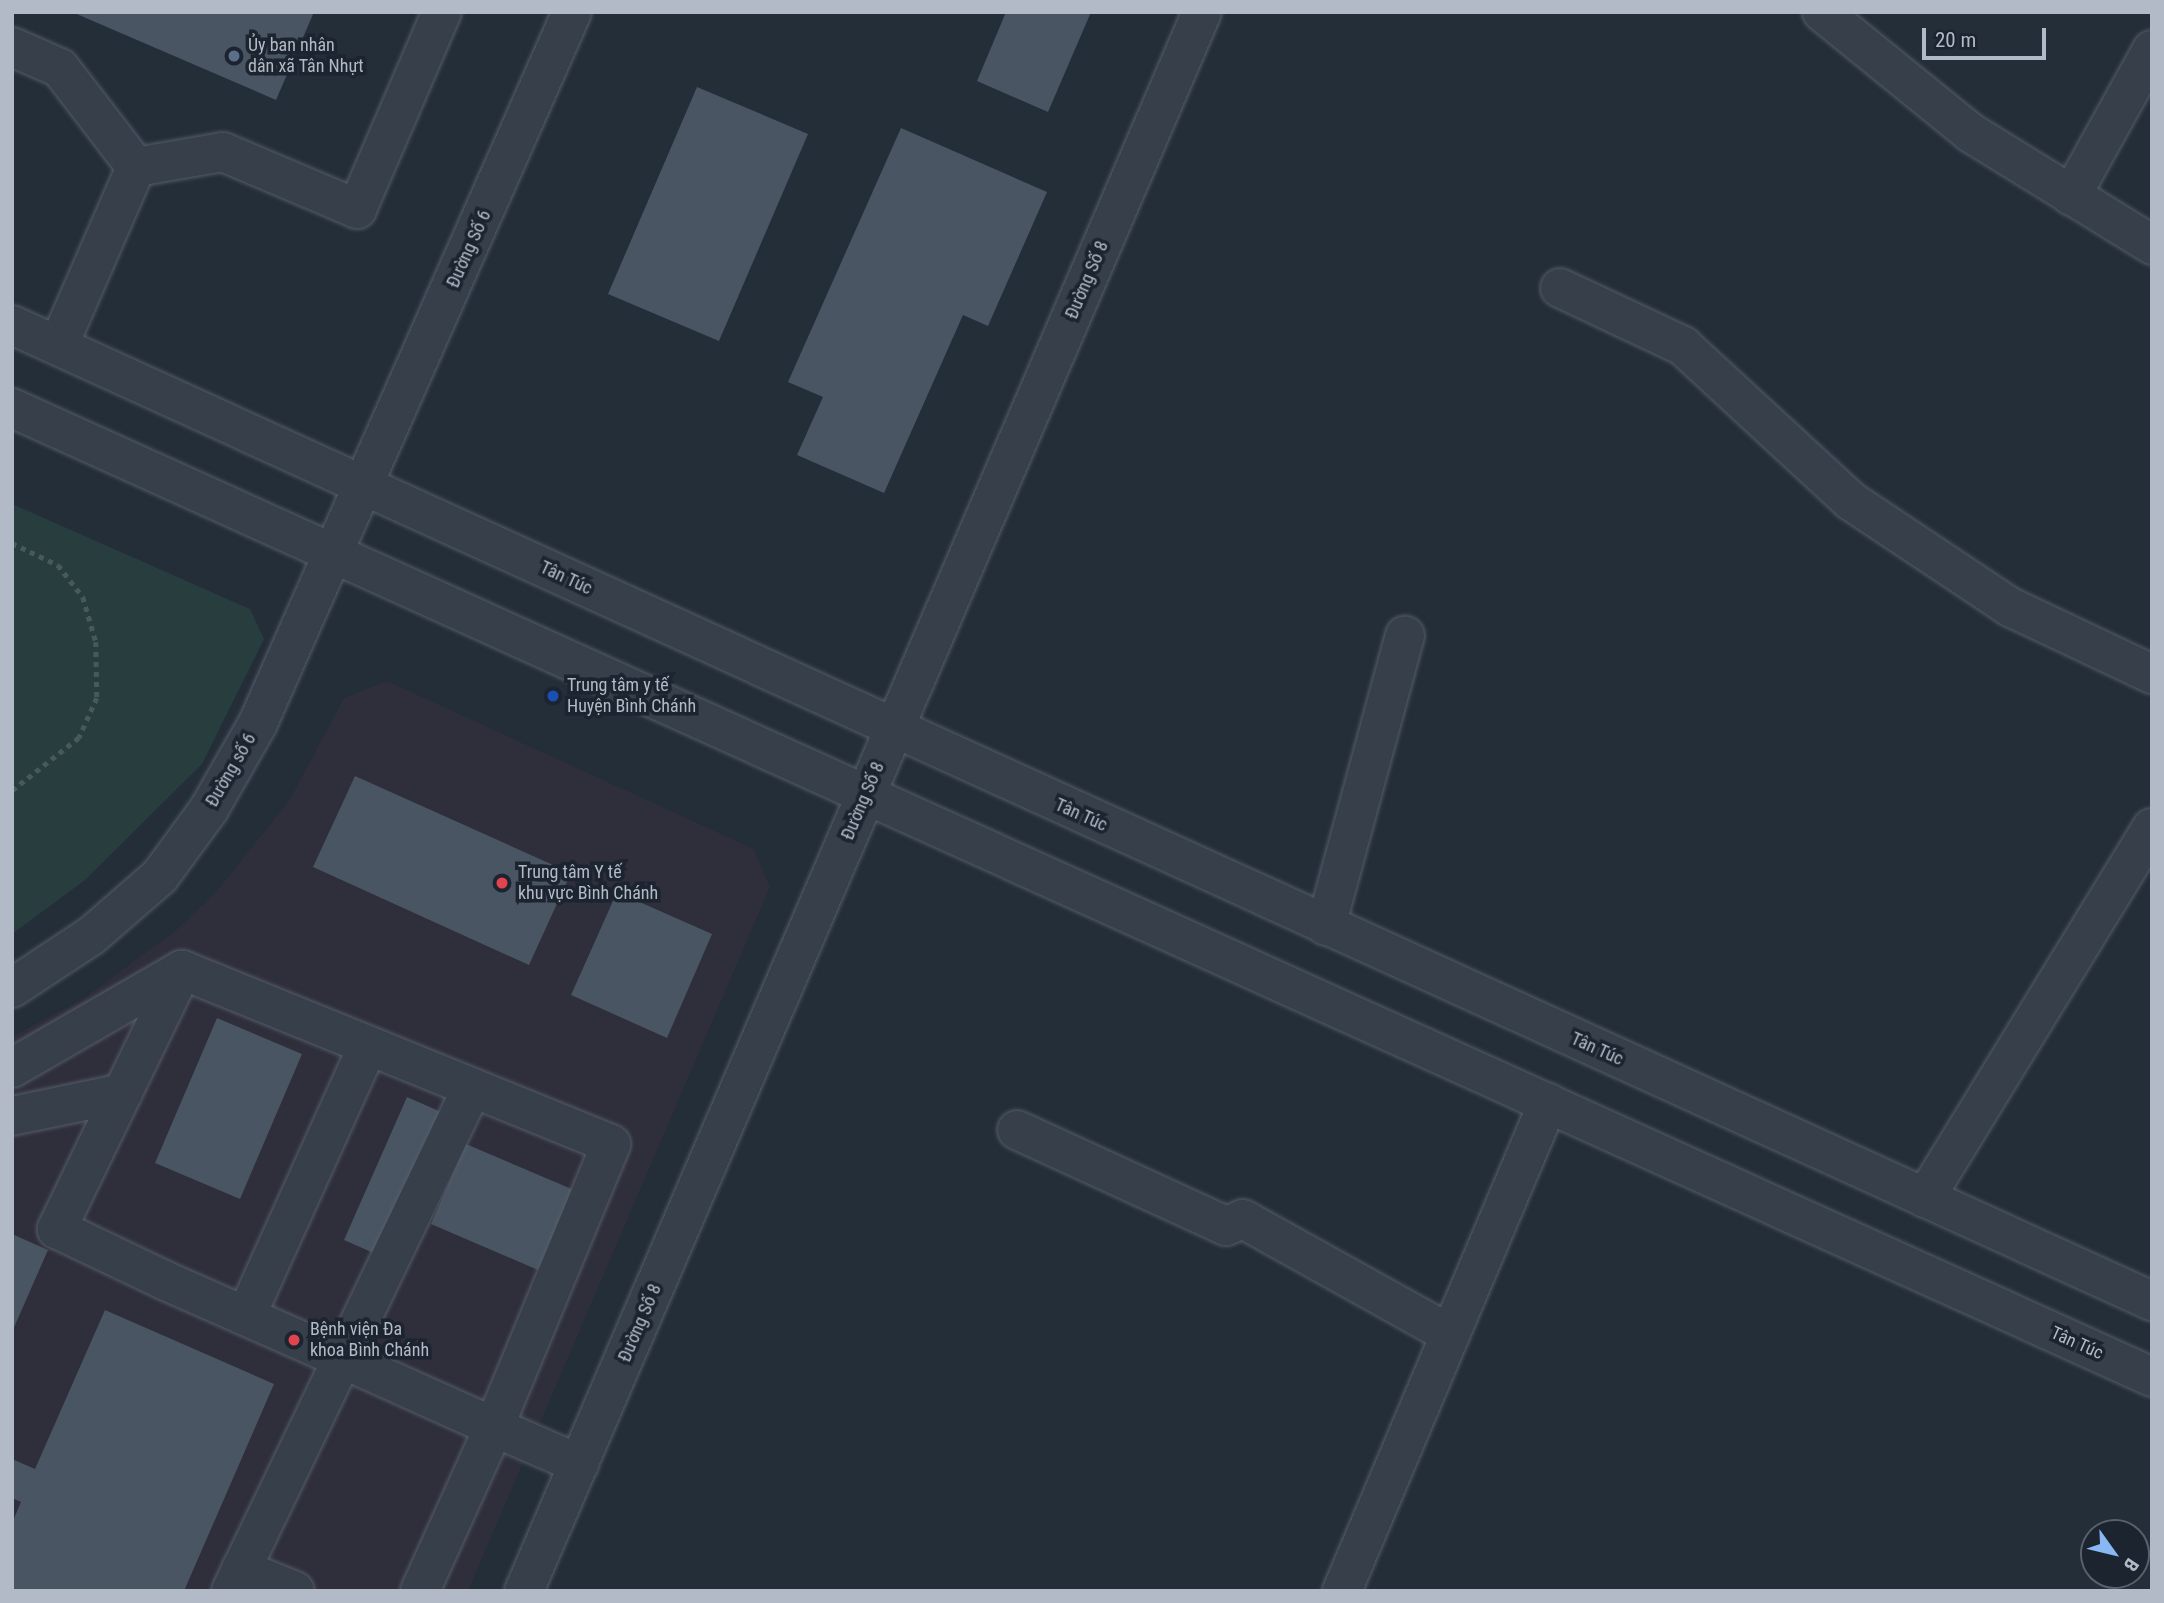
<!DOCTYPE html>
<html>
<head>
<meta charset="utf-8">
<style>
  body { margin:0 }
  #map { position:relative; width:2164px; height:1603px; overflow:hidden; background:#232e39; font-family:"Roboto Condensed",sans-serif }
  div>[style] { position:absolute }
  .medical>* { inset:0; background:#2f2e3b }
  .green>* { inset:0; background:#283d3d }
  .building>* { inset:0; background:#495563 }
  .path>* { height:4.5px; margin-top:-2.25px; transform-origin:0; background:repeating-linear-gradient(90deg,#465a5c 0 5px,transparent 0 10px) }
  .roads { filter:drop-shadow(0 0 2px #545d68) drop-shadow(0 0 2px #545d68) }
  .minor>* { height:38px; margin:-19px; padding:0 19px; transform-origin:19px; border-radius:19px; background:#363f4a }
  .dots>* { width:19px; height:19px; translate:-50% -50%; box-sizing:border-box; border:4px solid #1c242f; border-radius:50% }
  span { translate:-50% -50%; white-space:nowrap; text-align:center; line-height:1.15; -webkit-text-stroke:7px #1c242f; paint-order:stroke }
  .poi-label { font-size:18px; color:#b1bac6 }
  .left { translate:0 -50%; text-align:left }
  .street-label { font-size:18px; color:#b1bac6 }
  .frame { position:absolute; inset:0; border:14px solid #b1bac6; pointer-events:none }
  .north { position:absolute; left:2080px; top:1519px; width:70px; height:70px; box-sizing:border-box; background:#1c242f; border:2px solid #58606b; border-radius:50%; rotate:124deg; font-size:19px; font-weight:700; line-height:28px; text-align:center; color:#b1bac6 }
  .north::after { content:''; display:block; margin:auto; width:24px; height:32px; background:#89b7f3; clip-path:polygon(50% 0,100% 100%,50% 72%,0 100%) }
  .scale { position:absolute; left:1922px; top:28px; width:124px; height:32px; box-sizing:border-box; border:4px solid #b1bac6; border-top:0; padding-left:9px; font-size:21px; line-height:24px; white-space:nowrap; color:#b1bac6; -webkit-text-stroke:5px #1c242f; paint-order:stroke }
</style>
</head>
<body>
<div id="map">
  <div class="medical">
    <i style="clip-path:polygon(387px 681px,754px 849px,770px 887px,468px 1591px,12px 1591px,12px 1036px,80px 1001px,174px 932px,216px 892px,289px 801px,344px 698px)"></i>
  </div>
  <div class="green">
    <i style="clip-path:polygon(12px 504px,250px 609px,264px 639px,202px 764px,85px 880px,12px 934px)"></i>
  </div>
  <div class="building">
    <i style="clip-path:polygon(72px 12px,314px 12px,276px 100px)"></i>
    <i style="clip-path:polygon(1006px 12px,1091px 12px,1048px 112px,977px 81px)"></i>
    <i style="clip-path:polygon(697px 87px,808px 134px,719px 341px,608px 294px)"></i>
    <i style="clip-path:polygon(901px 128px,1047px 192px,988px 326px,963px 315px,884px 493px,797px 455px,823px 397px,788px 382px)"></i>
    <i style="clip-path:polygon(355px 776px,571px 873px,529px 965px,313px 867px)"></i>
    <i style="clip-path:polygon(617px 892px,712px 934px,667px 1038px,571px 995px)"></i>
    <i style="clip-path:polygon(217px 1018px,302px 1054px,240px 1199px,155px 1163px)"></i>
    <i style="clip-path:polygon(407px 1097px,448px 1115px,385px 1258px,344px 1240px)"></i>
    <i style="clip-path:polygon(466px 1144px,574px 1190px,538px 1270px,431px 1224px)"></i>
    <i style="clip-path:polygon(12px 1234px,48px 1250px,12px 1332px)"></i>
    <i style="clip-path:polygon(105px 1310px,274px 1384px,184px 1591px,12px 1591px,12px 1523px,21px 1502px,12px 1498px,12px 1459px,35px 1469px)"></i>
  </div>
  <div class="path">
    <i style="left:12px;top:543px;width:51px;rotate:25.6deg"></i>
    <i style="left:58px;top:565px;width:41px;rotate:52deg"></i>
    <i style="left:83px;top:597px;width:47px;rotate:73.9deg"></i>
    <i style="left:96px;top:642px;width:56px;rotate:89deg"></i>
    <i style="left:97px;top:698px;width:44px;rotate:114.2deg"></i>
    <i style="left:79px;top:738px;width:85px;rotate:141.7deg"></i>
  </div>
  <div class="roads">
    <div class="minor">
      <i style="left:1822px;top:12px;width:192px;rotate:39.1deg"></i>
      <i style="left:1971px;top:133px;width:213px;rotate:31.7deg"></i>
      <i style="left:12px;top:47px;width:52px;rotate:23.6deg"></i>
      <i style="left:60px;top:68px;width:125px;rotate:52.5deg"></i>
      <i style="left:136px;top:167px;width:195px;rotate:113.5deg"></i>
      <i style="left:136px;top:167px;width:88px;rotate:-9.8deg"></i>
      <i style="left:223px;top:152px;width:146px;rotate:23deg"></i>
      <i style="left:357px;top:209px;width:215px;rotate:-66.7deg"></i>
      <i style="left:2071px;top:196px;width:167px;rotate:-61deg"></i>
      <i style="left:1560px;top:288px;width:136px;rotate:25.2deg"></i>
      <i style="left:1683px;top:346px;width:229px;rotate:42.7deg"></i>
      <i style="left:1851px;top:501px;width:191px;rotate:33.7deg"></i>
      <i style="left:2010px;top:607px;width:157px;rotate:25.3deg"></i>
      <i style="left:12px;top:325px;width:2352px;rotate:24.52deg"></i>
      <i style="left:12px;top:408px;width:2349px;rotate:24.36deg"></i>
      <i style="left:1326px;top:926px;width:301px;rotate:-74.8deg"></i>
      <i style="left:12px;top:988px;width:95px;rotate:-33.4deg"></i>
      <i style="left:91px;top:936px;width:91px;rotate:-41deg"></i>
      <i style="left:160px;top:876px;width:83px;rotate:-53.8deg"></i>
      <i style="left:209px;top:809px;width:99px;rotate:-60.3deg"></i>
      <i style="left:258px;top:723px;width:777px;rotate:-66.17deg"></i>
      <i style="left:12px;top:1068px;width:196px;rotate:-30deg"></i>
      <i style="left:12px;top:1116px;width:113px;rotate:-11.7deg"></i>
      <i style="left:1017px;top:1130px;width:230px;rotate:24.7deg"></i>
      <i style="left:1226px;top:1226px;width:18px;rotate:-22deg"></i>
      <i style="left:1243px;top:1219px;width:235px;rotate:29.1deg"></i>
      <i style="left:1925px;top:1198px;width:434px;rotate:-58.5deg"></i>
      <i style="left:246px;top:1316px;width:296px;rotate:-65.7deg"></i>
      <i style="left:241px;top:1569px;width:58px;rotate:22.2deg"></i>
      <i style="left:231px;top:1591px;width:558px;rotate:-64.4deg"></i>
      <i style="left:420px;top:1591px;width:180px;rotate:-65.7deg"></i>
      <i style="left:494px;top:1427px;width:306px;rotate:-67.5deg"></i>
      <i style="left:611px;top:1144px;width:463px;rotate:-157.9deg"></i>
      <i style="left:182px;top:970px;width:288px;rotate:115.8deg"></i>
      <i style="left:57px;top:1229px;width:121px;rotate:25.5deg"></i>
      <i style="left:166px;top:1281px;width:196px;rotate:23.8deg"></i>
      <i style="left:345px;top:1360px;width:163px;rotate:24.2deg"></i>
      <i style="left:494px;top:1427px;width:93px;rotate:23.5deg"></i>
      <i style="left:524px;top:1591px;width:1718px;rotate:-66.76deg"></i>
      <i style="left:1342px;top:1591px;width:530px;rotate:-67.11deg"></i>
    </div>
  </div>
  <div class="dots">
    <i style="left:234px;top:56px;background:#5c6f8a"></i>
    <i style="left:553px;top:696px;background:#1a4fb4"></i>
    <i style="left:502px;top:883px;background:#e0444e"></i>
    <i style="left:294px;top:1340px;background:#e0444e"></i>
  </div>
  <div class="poi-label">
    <span class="left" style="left:248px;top:56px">Ủy ban nhân<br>dân xã Tân Nhựt</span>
    <span class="left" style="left:567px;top:696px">Trung tâm y tế<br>Huyện Bình Chánh</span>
    <span class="left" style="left:518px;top:883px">Trung tâm Y tế<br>khu vực Bình Chánh</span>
    <span class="left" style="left:310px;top:1340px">Bệnh viện Đa<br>khoa Bình Chánh</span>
  </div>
  <div class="street-label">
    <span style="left:469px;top:249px;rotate:-66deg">Đường Số 6</span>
    <span style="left:1087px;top:280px;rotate:-67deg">Đường Số 8</span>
    <span style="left:566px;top:578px;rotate:25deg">Tân Túc</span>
    <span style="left:231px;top:770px;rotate:-60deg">Đường số 6</span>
    <span style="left:863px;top:801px;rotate:-67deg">Đường Số 8</span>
    <span style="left:1081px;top:815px;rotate:24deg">Tân Túc</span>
    <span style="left:1597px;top:1049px;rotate:24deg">Tân Túc</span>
    <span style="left:640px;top:1323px;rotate:-67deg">Đường Số 8</span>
    <span style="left:2077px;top:1343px;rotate:24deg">Tân Túc</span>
  </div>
  <div class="frame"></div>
  <div class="north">B</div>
  <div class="scale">20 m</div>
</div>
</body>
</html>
